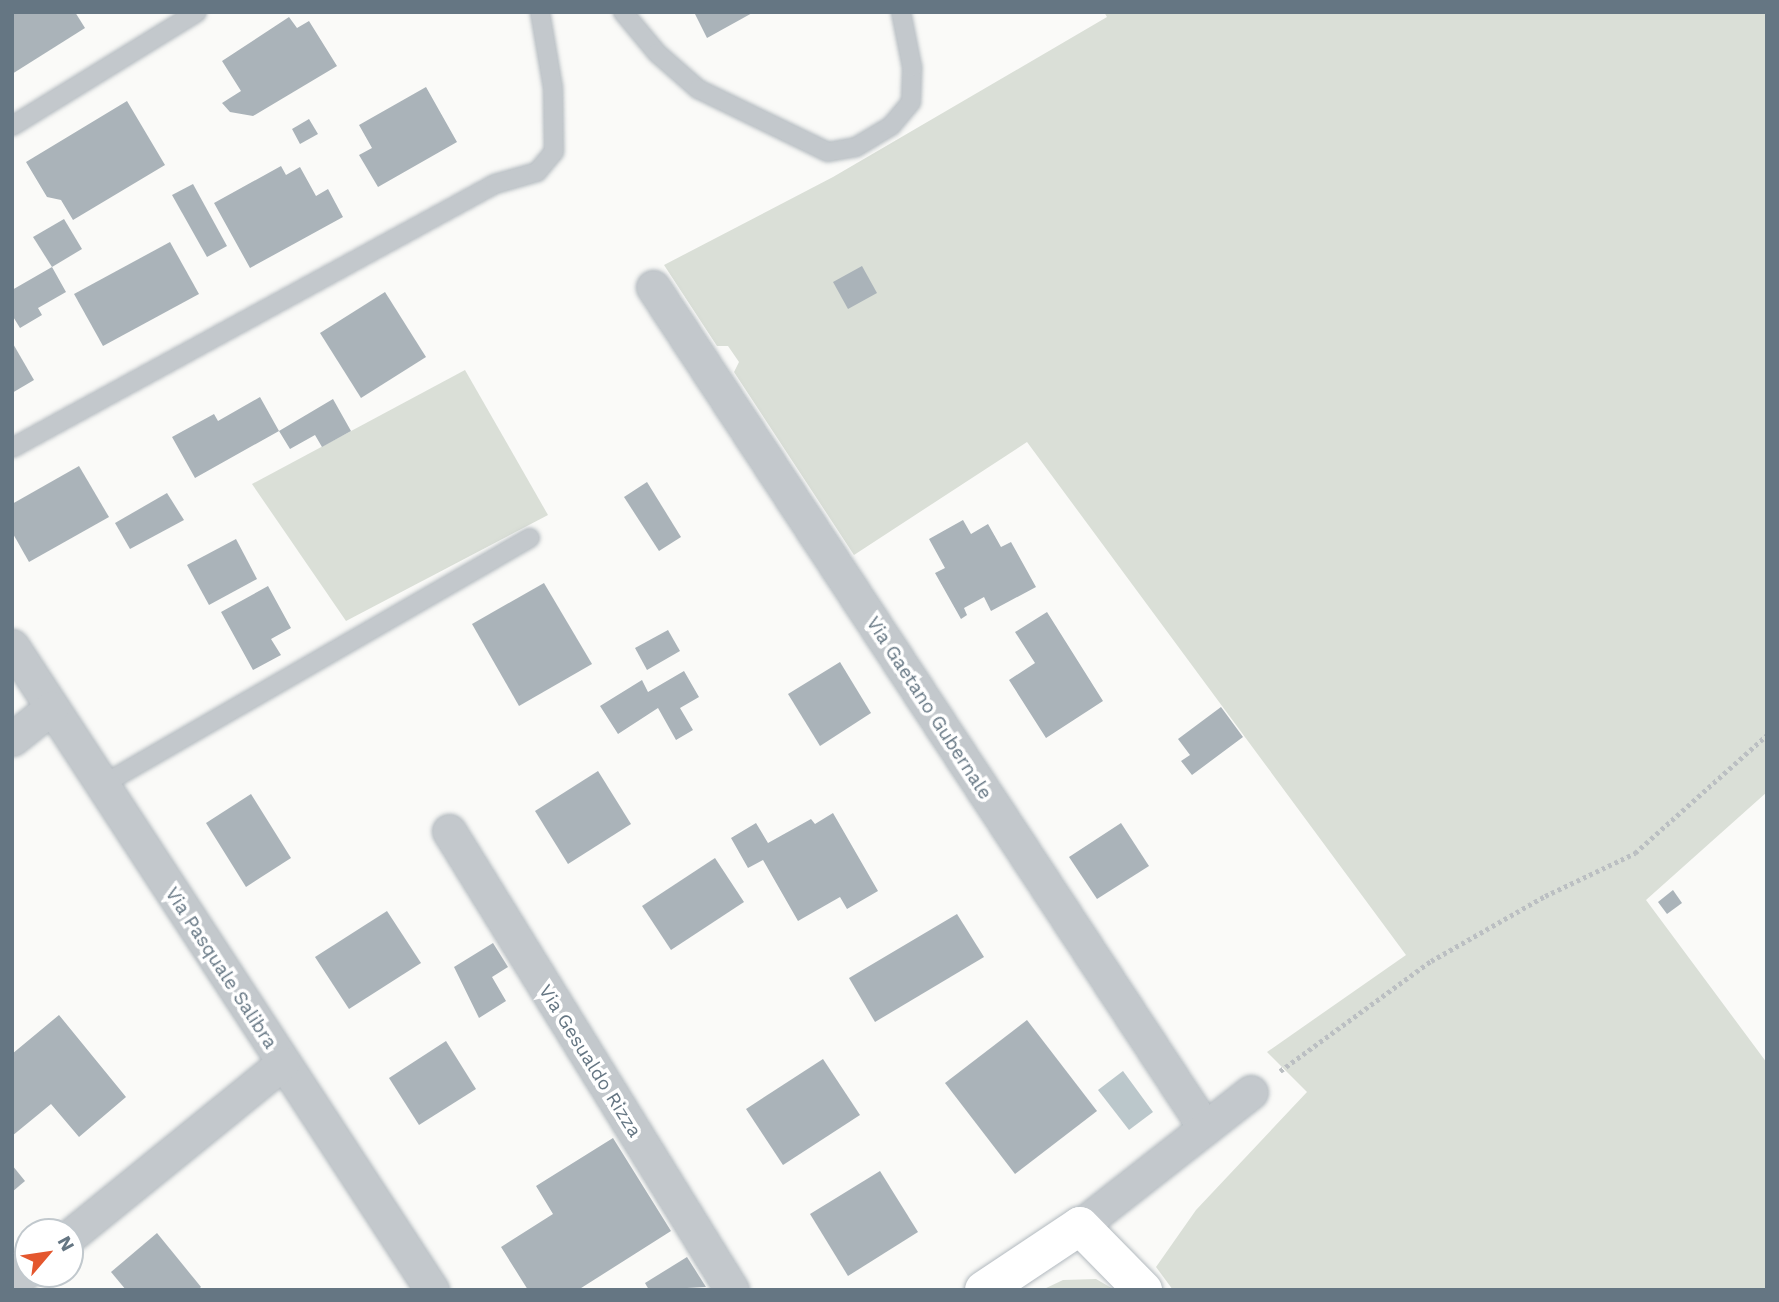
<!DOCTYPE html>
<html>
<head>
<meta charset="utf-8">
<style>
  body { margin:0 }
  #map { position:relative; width:1779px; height:1302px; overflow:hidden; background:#fafaf8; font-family:"Work Sans",sans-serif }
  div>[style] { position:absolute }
  .green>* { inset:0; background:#dadfd7 }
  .water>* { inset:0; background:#bbc7cb }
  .building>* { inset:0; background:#aab3b9 }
  .path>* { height:4.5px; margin-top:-2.25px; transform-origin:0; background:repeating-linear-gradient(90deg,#bbbfc2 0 3.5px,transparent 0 7px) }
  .roads { filter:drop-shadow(0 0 2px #b3babf) drop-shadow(0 0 2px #b3babf) }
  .lane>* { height:18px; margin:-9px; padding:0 9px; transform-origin:9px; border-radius:9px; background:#c3c8cc }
  .street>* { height:33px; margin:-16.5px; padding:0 16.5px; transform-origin:16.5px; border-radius:16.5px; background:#c3c8cc }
  .secondary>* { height:38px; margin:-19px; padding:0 19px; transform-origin:19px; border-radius:19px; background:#fff }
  span { translate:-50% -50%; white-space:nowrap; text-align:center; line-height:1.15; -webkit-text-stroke:7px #fff; paint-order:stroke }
  .street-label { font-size:19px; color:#657683 }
  .frame { position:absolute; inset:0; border:14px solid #657683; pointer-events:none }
  .north { position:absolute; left:14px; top:1218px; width:70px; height:70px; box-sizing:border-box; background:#fff; border:2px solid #c1c8cd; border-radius:50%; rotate:61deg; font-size:19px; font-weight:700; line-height:28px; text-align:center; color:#657683 }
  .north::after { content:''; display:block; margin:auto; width:24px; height:32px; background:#e4572e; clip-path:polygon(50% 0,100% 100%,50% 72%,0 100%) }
</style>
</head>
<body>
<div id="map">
  <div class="green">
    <i style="clip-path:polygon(1104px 12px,1767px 12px,1767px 792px,1646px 900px,1767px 1063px,1767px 1290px,1173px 1290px,1156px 1267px,1196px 1210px,1307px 1092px,1267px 1052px,1406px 955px,1027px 442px,854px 555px,734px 372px,739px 362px,728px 346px,717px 346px,664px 265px,833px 177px,1107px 17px)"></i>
    <i style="clip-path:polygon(465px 370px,548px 515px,346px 621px,252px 484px)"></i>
    <i style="clip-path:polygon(1096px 1279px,1115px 1290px,1042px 1290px,1063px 1280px)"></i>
  </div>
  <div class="water">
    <i style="clip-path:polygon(1123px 1071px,1153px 1112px,1129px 1130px,1098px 1090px)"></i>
  </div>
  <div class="building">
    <i style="clip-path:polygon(12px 12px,75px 12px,85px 28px,12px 74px)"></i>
    <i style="clip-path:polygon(694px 12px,754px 12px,707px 38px)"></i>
    <i style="clip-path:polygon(289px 17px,297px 28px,309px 21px,337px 66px,253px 116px,230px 112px,222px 103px,241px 91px,222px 61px)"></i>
    <i style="clip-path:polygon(426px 87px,457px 142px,378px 187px,359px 155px,372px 148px,359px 125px)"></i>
    <i style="clip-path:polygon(127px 101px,165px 165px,73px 220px,61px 200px,47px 197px,26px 162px)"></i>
    <i style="clip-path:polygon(309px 119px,318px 134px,300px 144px,292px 129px)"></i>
    <i style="clip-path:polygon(281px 166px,286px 175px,300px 167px,316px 196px,328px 189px,343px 217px,250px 268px,214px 203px)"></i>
    <i style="clip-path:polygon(193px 184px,227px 246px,207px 257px,172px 195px)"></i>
    <i style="clip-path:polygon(64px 219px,82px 249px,52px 267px,33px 237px)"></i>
    <i style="clip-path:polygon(170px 242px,199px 294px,103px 346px,74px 294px)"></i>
    <i style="clip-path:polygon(862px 266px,877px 293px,848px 309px,833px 282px)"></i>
    <i style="clip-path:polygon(52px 267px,66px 292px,38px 308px,42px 315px,20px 328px,12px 315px,12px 290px)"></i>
    <i style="clip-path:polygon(385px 292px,426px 357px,361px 398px,320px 333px)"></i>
    <i style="clip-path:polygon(12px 342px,34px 380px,12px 393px)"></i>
    <i style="clip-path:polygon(260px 397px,279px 431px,333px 399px,351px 431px,322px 447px,315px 435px,290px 449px,279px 431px,195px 478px,172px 437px,214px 414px,218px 421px)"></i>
    <i style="clip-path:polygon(79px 466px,109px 517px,29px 562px,12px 532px,12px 504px)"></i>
    <i style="clip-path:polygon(647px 482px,681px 537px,659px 551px,624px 497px)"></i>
    <i style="clip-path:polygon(167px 493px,184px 520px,130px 549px,115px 523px)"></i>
    <i style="clip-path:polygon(963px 520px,971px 534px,988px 524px,1001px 547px,1011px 542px,1036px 587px,991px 611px,984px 597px,964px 608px,967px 615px,961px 619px,935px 573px,945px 568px,929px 539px)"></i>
    <i style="clip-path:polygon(236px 539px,257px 579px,209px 605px,187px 565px)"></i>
    <i style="clip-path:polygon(544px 583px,592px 664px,519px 706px,472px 624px)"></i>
    <i style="clip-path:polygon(268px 586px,291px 628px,271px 639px,281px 655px,253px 670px,221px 612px)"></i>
    <i style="clip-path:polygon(1047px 612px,1103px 701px,1046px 738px,1009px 680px,1035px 663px,1015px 632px)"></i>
    <i style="clip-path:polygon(668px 630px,680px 651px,647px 670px,635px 648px)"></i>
    <i style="clip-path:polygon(840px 662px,871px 713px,820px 746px,788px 694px)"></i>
    <i style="clip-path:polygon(684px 671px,699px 697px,680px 708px,693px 730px,676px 740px,658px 708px,618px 734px,600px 706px,642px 680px,648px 692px)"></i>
    <i style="clip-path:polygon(1221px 707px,1243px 737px,1192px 775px,1181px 761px,1190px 755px,1178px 739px)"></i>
    <i style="clip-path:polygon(598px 771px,631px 824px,568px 864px,535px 811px)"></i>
    <i style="clip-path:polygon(251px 794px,291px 858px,246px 887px,206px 823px)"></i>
    <i style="clip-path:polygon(833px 813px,878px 891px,847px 909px,840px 897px,798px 921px,763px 860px,748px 868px,731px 838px,756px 823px,768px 843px,811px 819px,815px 824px)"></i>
    <i style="clip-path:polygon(1121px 823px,1149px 866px,1097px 899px,1069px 857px)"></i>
    <i style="clip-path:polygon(715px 858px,744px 902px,671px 950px,642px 906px)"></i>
    <i style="clip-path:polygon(1673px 890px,1682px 903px,1667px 914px,1658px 902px)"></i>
    <i style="clip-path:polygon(387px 911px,421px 963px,349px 1009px,315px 957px)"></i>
    <i style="clip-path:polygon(957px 914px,984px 957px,875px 1022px,849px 978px)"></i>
    <i style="clip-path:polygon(493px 943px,508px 967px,492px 977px,506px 1001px,479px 1018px,454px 967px)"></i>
    <i style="clip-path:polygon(59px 1015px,126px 1097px,79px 1137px,51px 1104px,12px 1136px,12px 1054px)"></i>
    <i style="clip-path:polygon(1027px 1020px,1097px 1111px,1015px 1174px,945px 1083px)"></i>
    <i style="clip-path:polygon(446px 1041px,476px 1089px,419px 1125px,389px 1078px)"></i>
    <i style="clip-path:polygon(823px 1059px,860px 1115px,783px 1165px,746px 1109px)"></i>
    <i style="clip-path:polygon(613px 1138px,671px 1231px,578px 1290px,528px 1290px,501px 1247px,553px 1214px,536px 1186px)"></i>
    <i style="clip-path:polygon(12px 1165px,25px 1181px,12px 1192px)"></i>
    <i style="clip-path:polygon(880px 1171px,918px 1232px,848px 1276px,810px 1214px)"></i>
    <i style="clip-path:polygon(157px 1233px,201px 1287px,198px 1290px,126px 1290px,111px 1272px)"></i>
    <i style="clip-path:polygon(687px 1257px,706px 1287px,649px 1290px,645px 1283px)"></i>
  </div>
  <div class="path">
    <i style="left:1280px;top:1071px;width:187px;rotate:-36.1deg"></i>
    <i style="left:1431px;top:961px;width:131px;rotate:-29.7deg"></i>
    <i style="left:1545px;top:896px;width:100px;rotate:-25.5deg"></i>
    <i style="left:1635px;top:853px;width:177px;rotate:-41.8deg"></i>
  </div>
  <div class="roads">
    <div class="lane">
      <i style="left:623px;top:12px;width:53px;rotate:50.3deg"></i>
      <i style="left:657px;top:53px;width:55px;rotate:41.3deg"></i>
      <i style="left:698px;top:89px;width:144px;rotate:25.9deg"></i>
      <i style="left:828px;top:152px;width:28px;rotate:-10deg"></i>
      <i style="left:856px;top:147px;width:41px;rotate:-31deg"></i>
      <i style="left:891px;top:126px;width:31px;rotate:-50deg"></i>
      <i style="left:911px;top:102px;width:35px;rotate:-88deg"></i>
      <i style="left:912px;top:67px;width:56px;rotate:-101.3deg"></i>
      <i style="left:12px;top:126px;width:217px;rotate:-31.6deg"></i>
      <i style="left:12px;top:448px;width:550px;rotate:-28.66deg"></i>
      <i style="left:495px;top:184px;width:44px;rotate:-15.9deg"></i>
      <i style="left:537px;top:172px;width:26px;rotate:-50deg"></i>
      <i style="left:554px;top:152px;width:64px;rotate:-90.9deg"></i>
      <i style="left:553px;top:88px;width:77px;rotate:-99.7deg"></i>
      <i style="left:102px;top:785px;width:494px;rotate:-30deg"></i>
    </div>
    <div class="street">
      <i style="left:653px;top:287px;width:1006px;rotate:56.72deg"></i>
      <i style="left:12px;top:646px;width:769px;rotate:56.89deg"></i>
      <i style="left:12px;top:739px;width:50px;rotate:-38.5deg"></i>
      <i style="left:449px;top:831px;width:539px;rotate:58.34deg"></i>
      <i style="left:1080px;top:1226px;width:217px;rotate:-38.1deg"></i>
      <i style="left:70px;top:1236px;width:274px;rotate:-39.1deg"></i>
      <i style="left:12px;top:1282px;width:20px;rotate:-37deg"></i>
    </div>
    <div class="secondary">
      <i style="left:984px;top:1290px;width:115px;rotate:-33.7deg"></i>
      <i style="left:1080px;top:1226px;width:90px;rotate:45.5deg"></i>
    </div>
  </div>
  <div class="street-label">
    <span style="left:929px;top:708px;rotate:57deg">Via Gaetano Gubernale</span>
    <span style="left:221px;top:968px;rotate:57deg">Via Pasquale Salibra</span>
    <span style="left:590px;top:1061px;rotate:58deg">Via Gesualdo Rizza</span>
  </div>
  <div class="frame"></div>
  <div class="north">N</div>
</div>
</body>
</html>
